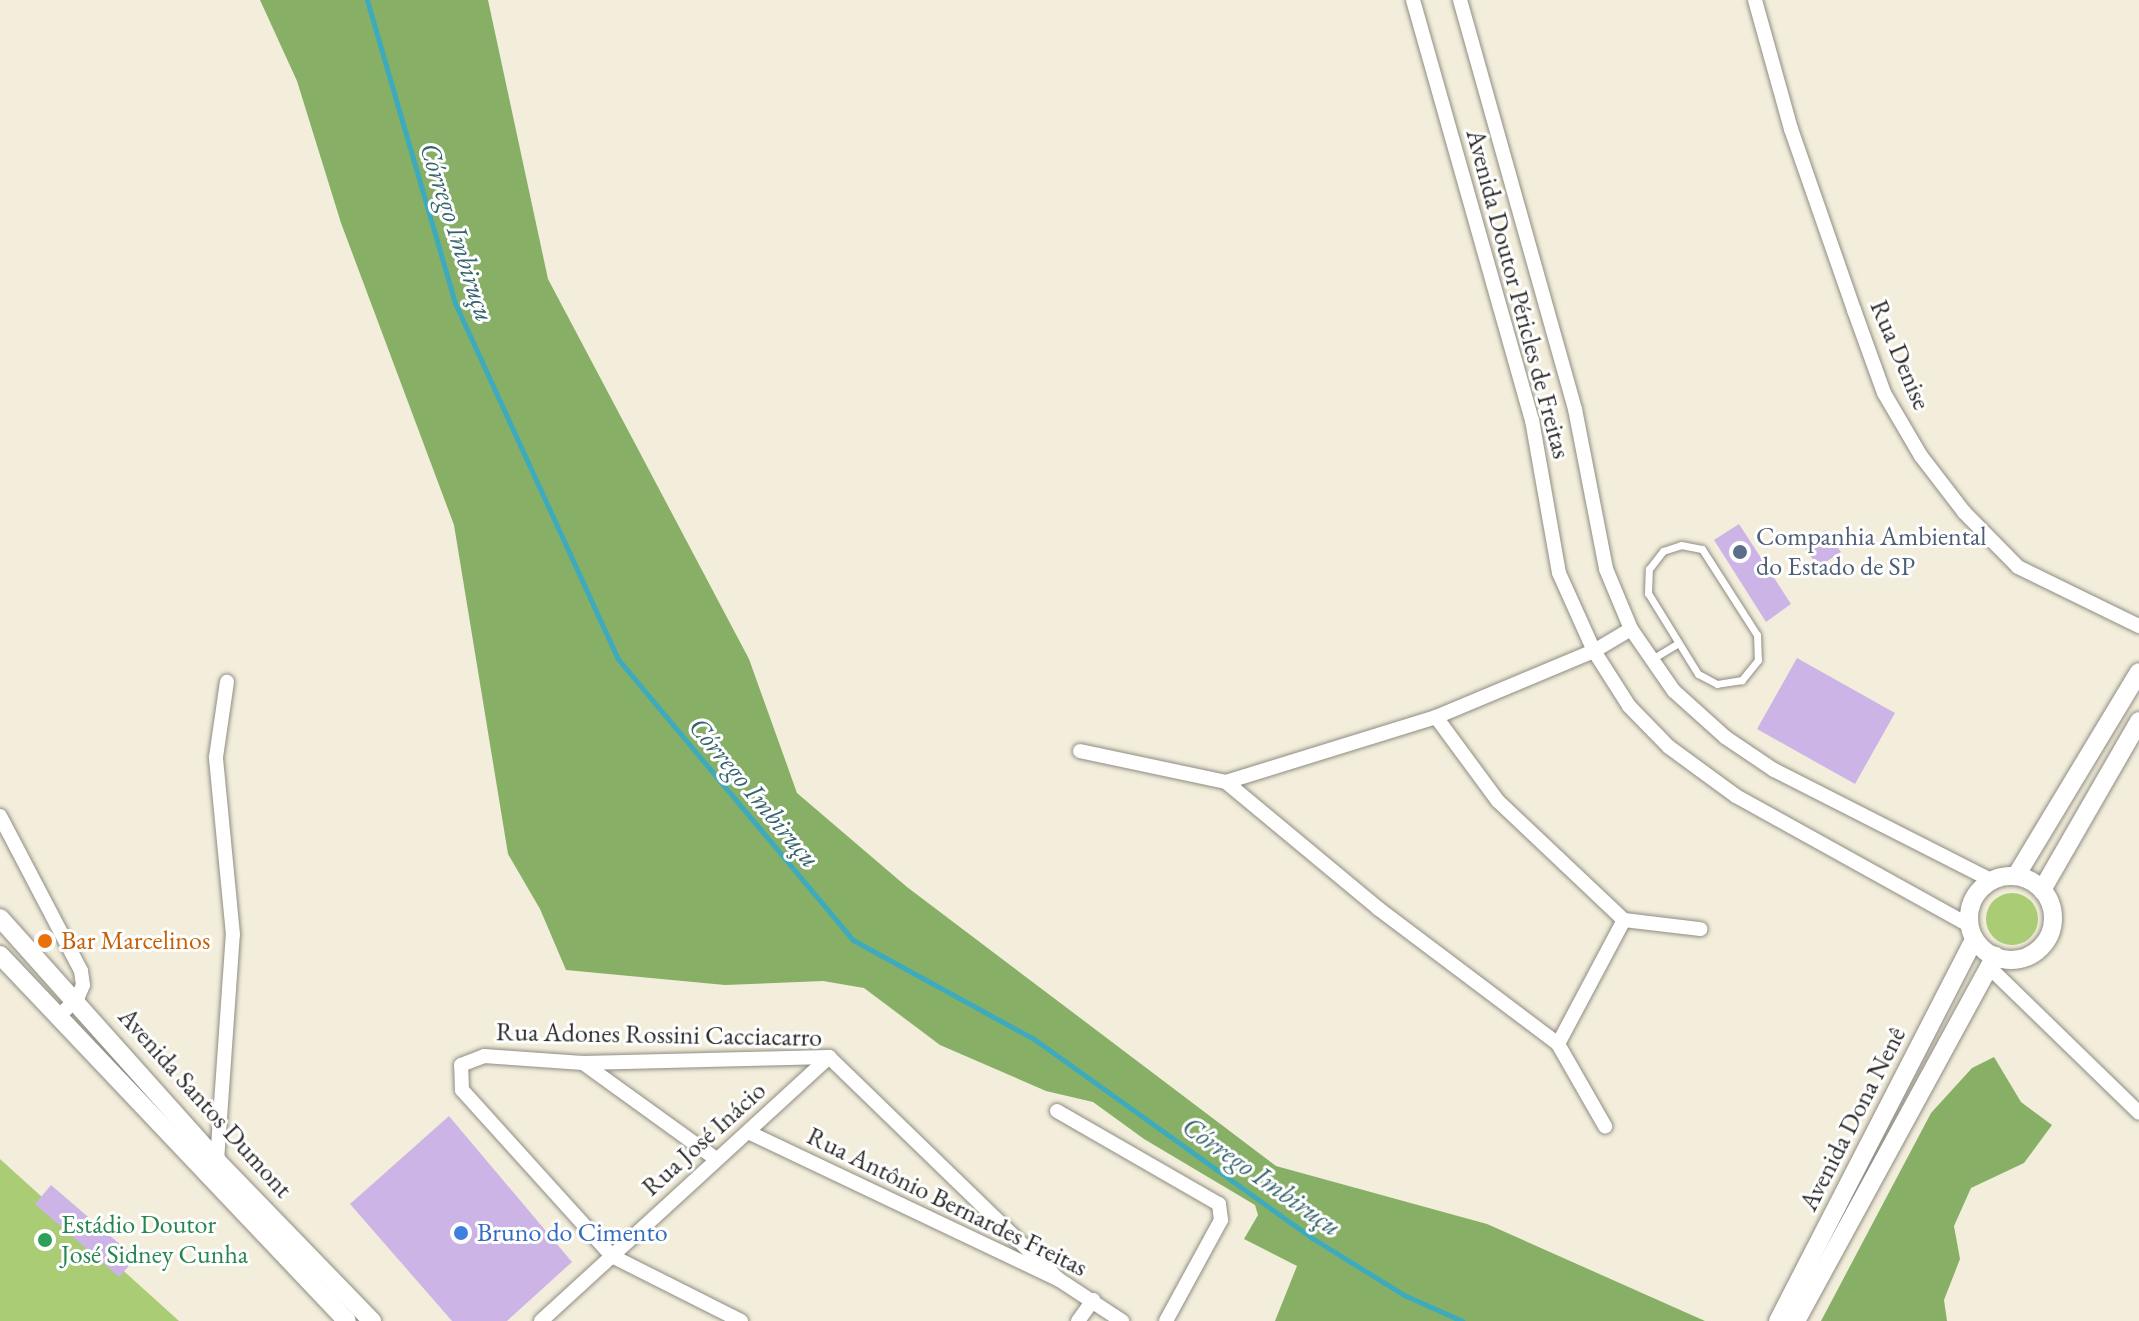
<!DOCTYPE html>
<html>
<head>
<meta charset="utf-8">
<style>
  body { margin:0 }
  #map { position:relative; width:2139px; height:1321px; overflow:hidden; background:#f3eedb; font-family:"EB Garamond",serif }
  div>[style] { position:absolute }
  .green>* { inset:0; background:#aacc75 }
  .round { border-radius:50% }
  .forest>* { inset:0; background:#87b066 }
  .stream>* { height:5px; margin:-2.5px; padding:0 2.5px; transform-origin:2.5px; border-radius:2.5px; background:#3eaabd }
  .building>* { inset:0; background:#cdb4e6 }
  .roads { filter:drop-shadow(0 0 2px #8f8c83) drop-shadow(0 0 2px #8f8c83) }
  .service>* { height:7px; margin:-3.5px; padding:0 3.5px; transform-origin:3.5px; border-radius:3.5px; background:#fff }
  .minor>* { height:14px; margin:-7px; padding:0 7px; transform-origin:7px; border-radius:7px; background:#fff }
  .tertiary>* { height:18px; margin:-9px; padding:0 9px; transform-origin:9px; border-radius:9px; background:#fff }
  .tertiary>.ring { margin:-9px; padding:0; box-sizing:content-box; background:none; border:18px solid #fff; border-radius:50% }
  .dots>* { width:22px; height:22px; translate:-50% -50%; box-sizing:border-box; border:4px solid #fff; border-radius:50% }
  span { translate:-50% -50%; white-space:nowrap; text-align:center; line-height:1.15; -webkit-text-stroke:6px #fff; paint-order:stroke }
  .street-label { font-size:26px; color:#2b2b2b }
  .service-label { font-size:26px; color:#4e5e75 }
  .left { translate:0 -50%; text-align:left }
  .food-label { font-size:26px; color:#c56008 }
  .leisure-label { font-size:26px; color:#27864d }
  .shop-label { font-size:26px; color:#366cbe }
  .water-label { font-size:28px; color:#34646d; font-style:italic }
</style>
</head>
<body>
<div id="map">
  <div class="green">
    <i class="round" style="left:1986px;top:893px;width:52px;height:52px"></i>
    <i style="clip-path:polygon(0 1159px,179px 1321px,0 1321px)"></i>
  </div>
  <div class="forest">
    <i style="clip-path:polygon(260px 0,488px 0,548px 279px,749px 659px,797px 793px,907px 887px,1276px 1166px,1487px 1224px,1705px 1321px,1275px 1321px,1297px 1266px,1244px 1239px,1258px 1215px,1255px 1205px,1144px 1139px,1093px 1102px,1046px 1091px,940px 1045px,864px 988px,823px 981px,725px 985px,566px 970px,540px 909px,508px 854px,454px 525px,341px 223px,297px 81px)"></i>
    <i style="clip-path:polygon(1994px 1057px,2021px 1102px,2052px 1125px,2024px 1163px,1971px 1188px,1954px 1226px,1960px 1259px,1944px 1300px,1947px 1321px,1821px 1321px,1931px 1113px,1972px 1068px)"></i>
  </div>
  <div class="stream">
    <i style="left:367px;top:0;width:316px;rotate:73.8deg"></i>
    <i style="left:455px;top:303px;width:392px;rotate:65.4deg"></i>
    <i style="left:618px;top:659px;width:366px;rotate:50.1deg"></i>
    <i style="left:853px;top:940px;width:206px;rotate:28.7deg"></i>
    <i style="left:1034px;top:1039px;width:342px;rotate:35.6deg"></i>
    <i style="left:1312px;top:1238px;width:108px;rotate:31.8deg"></i>
    <i style="left:1404px;top:1295px;width:64px;rotate:24.1deg"></i>
  </div>
  <div class="building">
    <i style="clip-path:polygon(1739px 524px,1791px 604px,1766px 622px,1714px 540px)"></i>
    <i style="clip-path:polygon(1826px 530px,1841px 552px,1818px 567px,1803px 545px)"></i>
    <i style="clip-path:polygon(1797px 658px,1895px 713px,1855px 784px,1757px 729px)"></i>
    <i style="clip-path:polygon(449px 1116px,572px 1262px,507px 1321px,452px 1321px,350px 1204px)"></i>
    <i style="clip-path:polygon(51px 1185px,136px 1258px,119px 1277px,35px 1204px)"></i>
  </div>
  <div class="roads">
    <div class="service">
      <i style="left:1681px;top:545px;width:21px;rotate:11deg"></i>
      <i style="left:1702px;top:549px;width:102px;rotate:57.4deg"></i>
      <i style="left:1757px;top:635px;width:25px;rotate:88deg"></i>
      <i style="left:1758px;top:660px;width:26px;rotate:129deg"></i>
      <i style="left:1742px;top:680px;width:25px;rotate:171deg"></i>
      <i style="left:1717px;top:684px;width:21px;rotate:-152deg"></i>
      <i style="left:1698px;top:674px;width:95px;rotate:-121.7deg"></i>
      <i style="left:1648px;top:593px;width:24px;rotate:-88deg"></i>
      <i style="left:1649px;top:569px;width:23px;rotate:-52deg"></i>
      <i style="left:1663px;top:551px;width:19px;rotate:-18deg"></i>
      <i style="left:1652px;top:659px;width:31px;rotate:-31deg"></i>
    </div>
    <div class="minor">
      <i style="left:1413px;top:0;width:437px;rotate:74.2deg"></i>
      <i style="left:1532px;top:420px;width:155px;rotate:80deg"></i>
      <i style="left:1559px;top:573px;width:85px;rotate:65.8deg"></i>
      <i style="left:1594px;top:651px;width:65px;rotate:57.5deg"></i>
      <i style="left:1629px;top:706px;width:57px;rotate:45.7deg"></i>
      <i style="left:1669px;top:747px;width:83px;rotate:36.2deg"></i>
      <i style="left:1736px;top:796px;width:266px;rotate:29deg"></i>
      <i style="left:1460px;top:0;width:425px;rotate:74.3deg"></i>
      <i style="left:1575px;top:409px;width:163px;rotate:79deg"></i>
      <i style="left:1606px;top:569px;width:65px;rotate:67.4deg"></i>
      <i style="left:1631px;top:629px;width:75px;rotate:55.3deg"></i>
      <i style="left:1674px;top:691px;width:69px;rotate:42deg"></i>
      <i style="left:1725px;top:737px;width:59px;rotate:34deg"></i>
      <i style="left:1774px;top:770px;width:246px;rotate:26.9deg"></i>
      <i style="left:1755px;top:0;width:134px;rotate:74.4deg"></i>
      <i style="left:1791px;top:129px;width:192px;rotate:70.8deg"></i>
      <i style="left:1854px;top:310px;width:88px;rotate:70.1deg"></i>
      <i style="left:1884px;top:393px;width:73px;rotate:59.6deg"></i>
      <i style="left:1921px;top:456px;width:71px;rotate:52.5deg"></i>
      <i style="left:1964px;top:512px;width:77px;rotate:45.5deg"></i>
      <i style="left:2018px;top:567px;width:135px;rotate:26deg"></i>
      <i style="left:1436px;top:717px;width:104px;rotate:53.6deg"></i>
      <i style="left:1498px;top:801px;width:173px;rotate:43.4deg"></i>
      <i style="left:1624px;top:920px;width:77px;rotate:6.8deg"></i>
      <i style="left:1080px;top:751px;width:149px;rotate:12deg"></i>
      <i style="left:1226px;top:782px;width:199px;rotate:39.7deg"></i>
      <i style="left:1379px;top:909px;width:224px;rotate:37deg"></i>
      <i style="left:1558px;top:1044px;width:95px;rotate:60.2deg"></i>
      <i style="left:1226px;top:782px;width:220px;rotate:-17.2deg"></i>
      <i style="left:1436px;top:717px;width:171px;rotate:-22.7deg"></i>
      <i style="left:1594px;top:651px;width:43px;rotate:-30.7deg"></i>
      <i style="left:0;top:816px;width:175px;rotate:62.4deg"></i>
      <i style="left:81px;top:971px;width:14px;rotate:82deg"></i>
      <i style="left:83px;top:985px;width:15px;rotate:113deg"></i>
      <i style="left:77px;top:999px;width:23px;rotate:137deg"></i>
      <i style="left:1989px;top:967px;width:209px;rotate:44.2deg"></i>
      <i style="left:1558px;top:1044px;width:140px;rotate:-62deg"></i>
      <i style="left:583px;top:1063px;width:164px;rotate:35.8deg"></i>
      <i style="left:1057px;top:1111px;width:187px;rotate:29.9deg"></i>
      <i style="left:1219px;top:1204px;width:16px;rotate:83deg"></i>
      <i style="left:1221px;top:1220px;width:115px;rotate:118.6deg"></i>
      <i style="left:748px;top:1132px;width:343px;rotate:25.4deg"></i>
      <i style="left:1058px;top:1279px;width:77px;rotate:33.3deg"></i>
      <i style="left:217px;top:1161px;width:227px;rotate:-86deg"></i>
      <i style="left:233px;top:935px;width:179px;rotate:-95.5deg"></i>
      <i style="left:216px;top:757px;width:76px;rotate:-81.7deg"></i>
      <i style="left:541px;top:1321px;width:391px;rotate:-42.5deg"></i>
      <i style="left:741px;top:1321px;width:144px;rotate:-153.3deg"></i>
      <i style="left:612px;top:1256px;width:224px;rotate:-132.1deg"></i>
      <i style="left:462px;top:1090px;width:25px;rotate:-92deg"></i>
      <i style="left:461px;top:1065px;width:25px;rotate:-21deg"></i>
      <i style="left:484px;top:1056px;width:99px;rotate:4deg"></i>
      <i style="left:583px;top:1063px;width:246px;rotate:-1.4deg"></i>
      <i style="left:829px;top:1057px;width:319px;rotate:44.1deg"></i>
      <i style="left:1078px;top:1321px;width:26px;rotate:-54deg"></i>
    </div>
    <div class="tertiary">
      <i style="left:2016px;top:876px;width:238px;rotate:-58.9deg"></i>
      <i class="ring" style="left:1969px;top:876px;width:66px;height:66px"></i>
      <i style="left:2042px;top:890px;width:195px;rotate:-60.1deg"></i>
      <i style="left:0;top:918px;width:326px;rotate:48.2deg"></i>
      <i style="left:217px;top:1161px;width:223px;rotate:45.9deg"></i>
      <i style="left:0;top:955px;width:504px;rotate:46.53deg"></i>
      <i style="left:1778px;top:1321px;width:428px;rotate:-62.8deg"></i>
      <i style="left:1796px;top:1321px;width:416px;rotate:-61.4deg"></i>
    </div>
  </div>
  <div class="dots">
    <i style="left:1740px;top:552px;background:#5c6f8a"></i>
    <i style="left:45px;top:941px;background:#e8710a"></i>
    <i style="left:461px;top:1233px;background:#3f7fe0"></i>
    <i style="left:45px;top:1240px;background:#2e9e5b"></i>
  </div>
  <div class="street-label">
    <span style="left:1518px;top:294px;rotate:75deg">Avenida Doutor Péricles de Freitas</span>
    <span style="left:1900px;top:355px;rotate:67deg">Rua Denise</span>
    <span style="left:659px;top:1035px;rotate:1deg">Rua Adones Rossini Cacciacarro</span>
    <span style="left:205px;top:1103px;rotate:48deg">Avenida Santos Dumont</span>
    <span style="left:1853px;top:1119px;rotate:-63deg">Avenida Dona Nenê</span>
    <span style="left:704px;top:1139px;rotate:-42deg">Rua José Inácio</span>
    <span style="left:947px;top:1202px;rotate:26deg">Rua Antônio Bernardes Freitas</span>
  </div>
  <div class="service-label">
    <span class="left" style="left:1756px;top:552px">Companhia Ambiental<br>do Estado de SP</span>
  </div>
  <div class="food-label">
    <span class="left" style="left:61px;top:941px">Bar Marcelinos</span>
  </div>
  <div class="leisure-label">
    <span class="left" style="left:61px;top:1240px">Estádio Doutor<br>José Sidney Cunha</span>
  </div>
  <div class="shop-label">
    <span class="left" style="left:477px;top:1233px">Bruno do Cimento</span>
  </div>
  <div class="water-label">
    <span style="left:458px;top:232px;rotate:72deg">Córrego Imbiruçu</span>
    <span style="left:755px;top:792px;rotate:50deg">Córrego Imbiruçu</span>
    <span style="left:1262px;top:1176px;rotate:35deg">Córrego Imbiruçu</span>
  </div>
</div>
</body>
</html>
